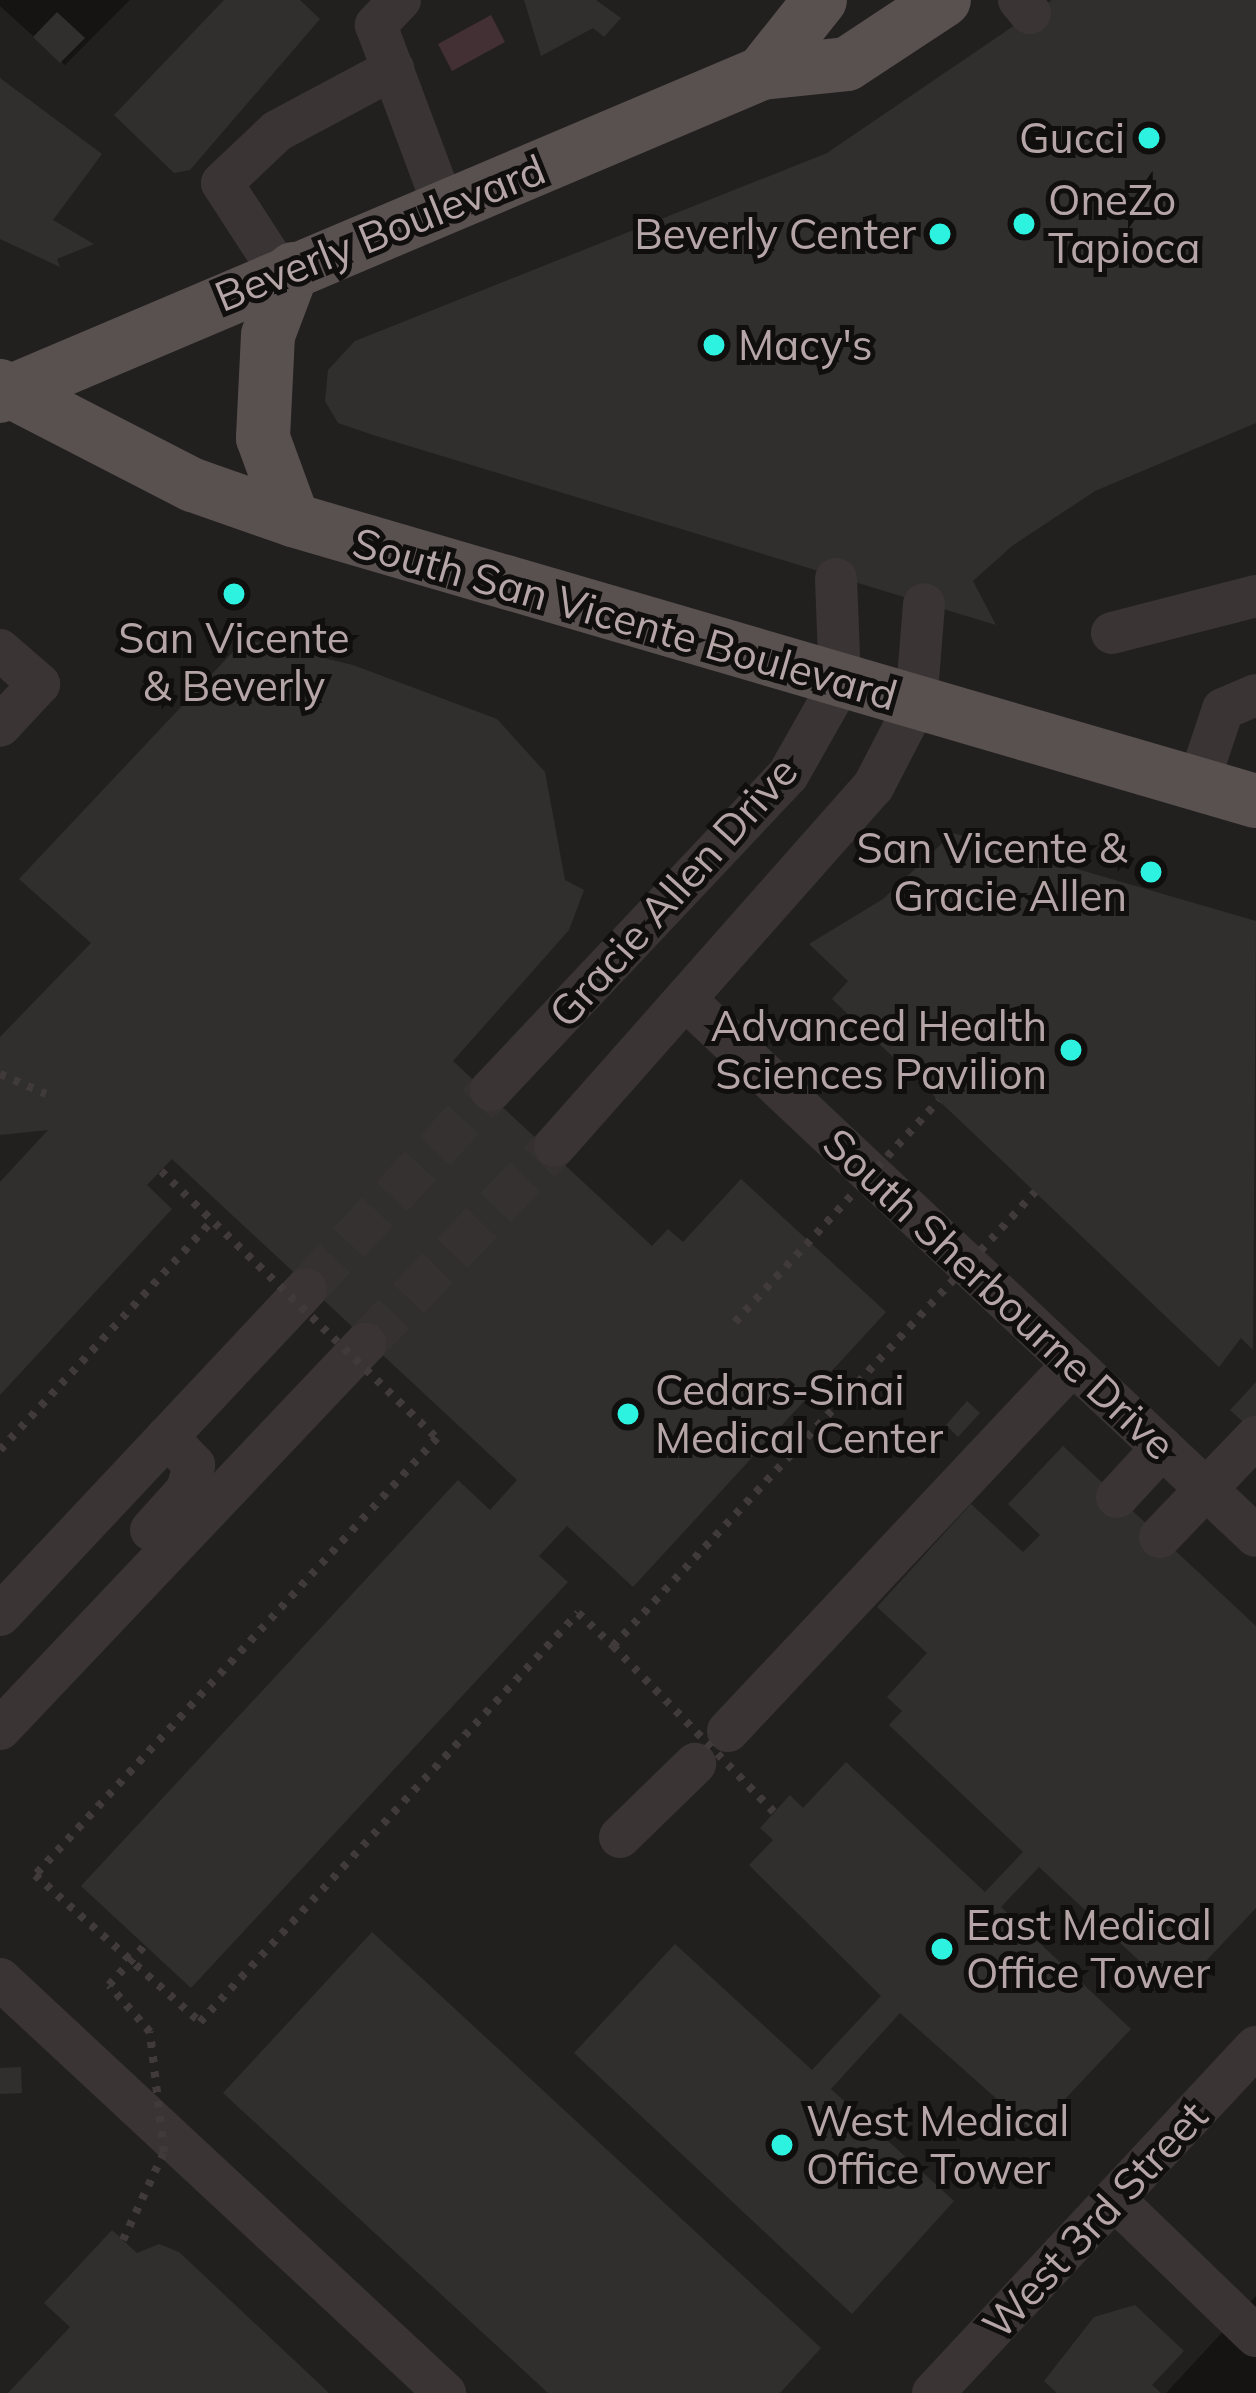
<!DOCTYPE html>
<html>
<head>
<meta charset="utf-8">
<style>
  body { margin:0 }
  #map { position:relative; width:1256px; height:2393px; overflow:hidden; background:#151413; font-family:Mulish,sans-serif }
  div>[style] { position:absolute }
  .built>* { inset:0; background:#22201f }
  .water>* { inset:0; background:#433035 }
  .building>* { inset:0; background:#312f2e }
  .minor-tunnel>* { height:42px; margin-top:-21px; transform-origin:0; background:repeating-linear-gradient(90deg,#353130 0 42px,transparent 0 63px) }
  .path>* { height:8px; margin-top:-4px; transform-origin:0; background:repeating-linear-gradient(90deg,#413a3b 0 6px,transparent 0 15px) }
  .minor>* { height:42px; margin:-21px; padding:0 21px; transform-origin:21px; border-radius:21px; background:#3a3534 }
  .major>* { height:54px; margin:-27px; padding:0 27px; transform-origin:27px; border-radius:27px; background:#595150 }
  .path-bridge>* { height:8px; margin-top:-4px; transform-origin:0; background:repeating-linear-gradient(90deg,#413a3b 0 6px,transparent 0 15px) }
  .dots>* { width:33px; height:33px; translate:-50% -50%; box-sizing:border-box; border:6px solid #100f0e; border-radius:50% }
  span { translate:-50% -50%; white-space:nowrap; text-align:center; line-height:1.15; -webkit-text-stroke:10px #100f0e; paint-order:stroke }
  .poi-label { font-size:42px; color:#b5a5a6 }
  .right { translate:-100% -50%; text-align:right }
  .left { translate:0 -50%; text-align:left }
  .street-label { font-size:42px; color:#b5a5a6 }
</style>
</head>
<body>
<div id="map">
  <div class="built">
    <i style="clip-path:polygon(130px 0,1256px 0,1256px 2296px,1166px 2393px,0 2393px,0 6px,65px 65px)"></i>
  </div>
  <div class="water">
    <i style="clip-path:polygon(491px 15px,505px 42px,452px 71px,438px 44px)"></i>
  </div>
  <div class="building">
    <i style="clip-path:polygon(224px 0,300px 0,320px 19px,190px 170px,174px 173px,114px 115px)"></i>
    <i style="clip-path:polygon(524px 0,596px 0,621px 18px,604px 37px,593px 28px,541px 56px)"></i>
    <i style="clip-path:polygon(1052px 0,1256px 0,1256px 423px,1095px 491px,1012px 546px,973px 581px,996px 625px,373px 435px,338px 423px,325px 401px,328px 370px,355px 341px,827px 153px)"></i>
    <i style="clip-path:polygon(57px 12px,85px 38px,60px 63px,33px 37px)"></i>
    <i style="clip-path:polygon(0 78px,102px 154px,53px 220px,94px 244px,57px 259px,60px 267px,0 239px)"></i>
    <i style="clip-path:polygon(245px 639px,353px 665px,497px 719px,545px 772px,565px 880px,584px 890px,569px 930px,453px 1061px,652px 1246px,668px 1229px,683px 1242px,741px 1179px,886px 1312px,633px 1587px,567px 1526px,539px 1556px,568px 1582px,191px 1988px,81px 1886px,458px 1480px,490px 1510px,517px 1480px,172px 1159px,147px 1185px,172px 1209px,0 1395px,0 1182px,48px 1130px,0 1135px,0 1037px,91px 943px,19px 879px)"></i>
    <i style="clip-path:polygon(953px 833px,1256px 921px,1253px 1350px,1241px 1338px,1219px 1367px,832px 999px,848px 981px,809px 944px,883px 899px)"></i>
    <i style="clip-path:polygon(1256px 1382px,1256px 1434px,1230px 1410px)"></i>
    <i style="clip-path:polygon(967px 1401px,980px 1413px,958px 1437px,946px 1425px)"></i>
    <i style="clip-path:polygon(1063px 1446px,1256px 1626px,1256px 1908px,1188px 1980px,1175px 1968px,1162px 1982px,1039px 1867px,1001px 1907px,1131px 2029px,1034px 2132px,900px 2013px,831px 2089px,954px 2201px,852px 2314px,574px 2053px,675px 1944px,812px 2070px,881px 1996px,749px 1865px,773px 1840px,760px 1828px,790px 1795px,803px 1808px,846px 1762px,985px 1892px,1023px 1852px,889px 1725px,902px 1711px,887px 1697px,927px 1653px,877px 1607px,971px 1504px,1023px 1552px,1040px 1535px,1008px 1504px)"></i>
    <i style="clip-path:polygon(372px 1932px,821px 2348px,780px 2393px,548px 2393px,223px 2093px)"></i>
    <i style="clip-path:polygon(21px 2067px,22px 2093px,0 2094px,0 2068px)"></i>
    <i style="clip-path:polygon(112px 2230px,137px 2253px,159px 2244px,179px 2252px,329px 2393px,8px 2393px,70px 2327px,44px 2303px)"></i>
    <i style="clip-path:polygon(1135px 2305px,1184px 2351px,1152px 2385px,1161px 2393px,1057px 2393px,1044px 2381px,1094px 2317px)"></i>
  </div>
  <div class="minor-tunnel">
    <i style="left:306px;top:1289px;width:272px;rotate:-47.1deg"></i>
    <i style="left:365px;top:1344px;width:274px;rotate:-46.2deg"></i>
  </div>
  <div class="path">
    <i style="left:0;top:1074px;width:50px;rotate:23.5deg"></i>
    <i style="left:0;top:1450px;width:312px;rotate:-47.2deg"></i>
  </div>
  <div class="minor">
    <i style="left:400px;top:0;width:35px;rotate:134deg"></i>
    <i style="left:376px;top:25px;width:194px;rotate:69.5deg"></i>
    <i style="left:1019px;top:0;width:17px;rotate:50deg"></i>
    <i style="left:281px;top:274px;width:108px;rotate:-123deg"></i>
    <i style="left:222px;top:183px;width:76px;rotate:-43.4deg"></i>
    <i style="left:277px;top:131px;width:132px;rotate:-28.1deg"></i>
    <i style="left:1112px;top:633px;width:149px;rotate:-14.4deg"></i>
    <i style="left:0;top:650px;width:52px;rotate:41.1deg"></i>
    <i style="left:39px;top:684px;width:57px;rotate:132.9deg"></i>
    <i style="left:1198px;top:784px;width:79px;rotate:-71.6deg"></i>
    <i style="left:1223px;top:709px;width:36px;rotate:-23deg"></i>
    <i style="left:689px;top:1003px;width:778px;rotate:43.23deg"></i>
    <i style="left:491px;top:1090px;width:433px;rotate:-46.7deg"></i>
    <i style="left:788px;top:775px;width:106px;rotate:-60.5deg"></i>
    <i style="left:840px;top:683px;width:104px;rotate:-92.2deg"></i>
    <i style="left:555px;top:1146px;width:480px;rotate:-48.5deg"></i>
    <i style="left:873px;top:787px;width:93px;rotate:-62.6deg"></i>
    <i style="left:916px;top:704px;width:100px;rotate:-85.4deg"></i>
    <i style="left:1117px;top:1497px;width:67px;rotate:-47.4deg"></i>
    <i style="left:151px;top:1530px;width:54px;rotate:-48deg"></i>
    <i style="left:187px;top:1490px;width:26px;rotate:-74deg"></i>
    <i style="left:194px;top:1465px;width:39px;rotate:-134deg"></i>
    <i style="left:1160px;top:1537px;width:139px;rotate:-46.2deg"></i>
    <i style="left:0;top:1615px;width:447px;rotate:-46.8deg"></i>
    <i style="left:0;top:1729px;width:531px;rotate:-46.53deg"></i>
    <i style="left:728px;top:1731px;width:504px;rotate:-46.77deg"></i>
    <i style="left:620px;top:1837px;width:105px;rotate:-44.2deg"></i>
    <i style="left:0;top:1979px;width:608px;rotate:42.93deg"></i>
    <i style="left:1115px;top:2200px;width:196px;rotate:44deg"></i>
    <i style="left:933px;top:2393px;width:473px;rotate:-47deg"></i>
  </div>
  <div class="major">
    <i style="left:762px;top:73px;width:93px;rotate:-51.5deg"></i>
    <i style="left:293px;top:269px;width:71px;rotate:110.7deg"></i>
    <i style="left:268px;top:335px;width:103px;rotate:92.8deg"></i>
    <i style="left:263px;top:438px;width:87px;rotate:69.9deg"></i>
    <i style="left:0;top:386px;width:217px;rotate:27.2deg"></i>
    <i style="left:193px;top:485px;width:106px;rotate:19.3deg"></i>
    <i style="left:293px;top:520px;width:1003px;rotate:16.27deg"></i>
    <i style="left:0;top:396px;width:828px;rotate:-22.97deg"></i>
    <i style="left:762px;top:73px;width:85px;rotate:-6deg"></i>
    <i style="left:847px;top:64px;width:116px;rotate:-33.4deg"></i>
  </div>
  <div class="path-bridge">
    <i style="left:161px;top:1171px;width:384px;rotate:44.1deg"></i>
    <i style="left:437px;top:1438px;width:594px;rotate:132.61deg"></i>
    <i style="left:35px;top:1875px;width:221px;rotate:41.7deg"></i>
    <i style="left:200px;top:2022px;width:557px;rotate:-47.26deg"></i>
    <i style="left:578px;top:1613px;width:48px;rotate:43.3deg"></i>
    <i style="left:613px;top:1646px;width:620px;rotate:-47.09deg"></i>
    <i style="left:735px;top:1322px;width:301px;rotate:-47.4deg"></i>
    <i style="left:613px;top:1646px;width:231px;rotate:45.9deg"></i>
    <i style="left:123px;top:2240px;width:97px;rotate:-65deg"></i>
    <i style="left:164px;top:2152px;width:121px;rotate:-96.7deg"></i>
    <i style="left:150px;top:2032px;width:62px;rotate:-131.1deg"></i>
    <i style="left:109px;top:1985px;width:54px;rotate:-48deg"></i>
  </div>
  <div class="dots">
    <i style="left:1149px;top:138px;background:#2ef2e0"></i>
    <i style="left:1024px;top:224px;background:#2ef2e0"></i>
    <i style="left:940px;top:234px;background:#2ef2e0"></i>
    <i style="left:714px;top:345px;background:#2ef2e0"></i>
    <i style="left:234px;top:594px;background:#2ef2e0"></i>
    <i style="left:1151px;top:872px;background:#2ef2e0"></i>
    <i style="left:1071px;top:1050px;background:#2ef2e0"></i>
    <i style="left:628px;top:1414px;background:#2ef2e0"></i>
    <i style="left:942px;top:1949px;background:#2ef2e0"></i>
    <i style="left:782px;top:2145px;background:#2ef2e0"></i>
  </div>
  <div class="poi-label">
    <span class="right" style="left:1125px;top:138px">Gucci</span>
    <span class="left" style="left:1048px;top:224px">OneZo<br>Tapioca</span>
    <span class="right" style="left:916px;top:234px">Beverly Center</span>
    <span class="left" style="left:738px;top:345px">Macy's</span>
    <span style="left:234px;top:662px">San Vicente<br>&amp; Beverly</span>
    <span class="right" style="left:1127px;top:872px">San Vicente &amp;<br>Gracie Allen</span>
    <span class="right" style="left:1047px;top:1050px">Advanced Health<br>Sciences Pavilion</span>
    <span class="left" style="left:655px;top:1414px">Cedars-Sinai<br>Medical Center</span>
    <span class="left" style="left:966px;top:1949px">East Medical<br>Office Tower</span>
    <span class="left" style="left:806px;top:2145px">West Medical<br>Office Tower</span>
  </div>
  <div class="street-label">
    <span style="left:380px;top:233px;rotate:-22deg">Beverly Boulevard</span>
    <span style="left:625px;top:619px;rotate:16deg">South San Vicente Boulevard</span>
    <span style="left:673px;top:892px;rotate:-48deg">Gracie Allen Drive</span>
    <span style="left:999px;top:1294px;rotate:43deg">South Sherbourne Drive</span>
    <span style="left:1095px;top:2220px;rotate:-47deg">West 3rd Street</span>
  </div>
</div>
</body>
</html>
